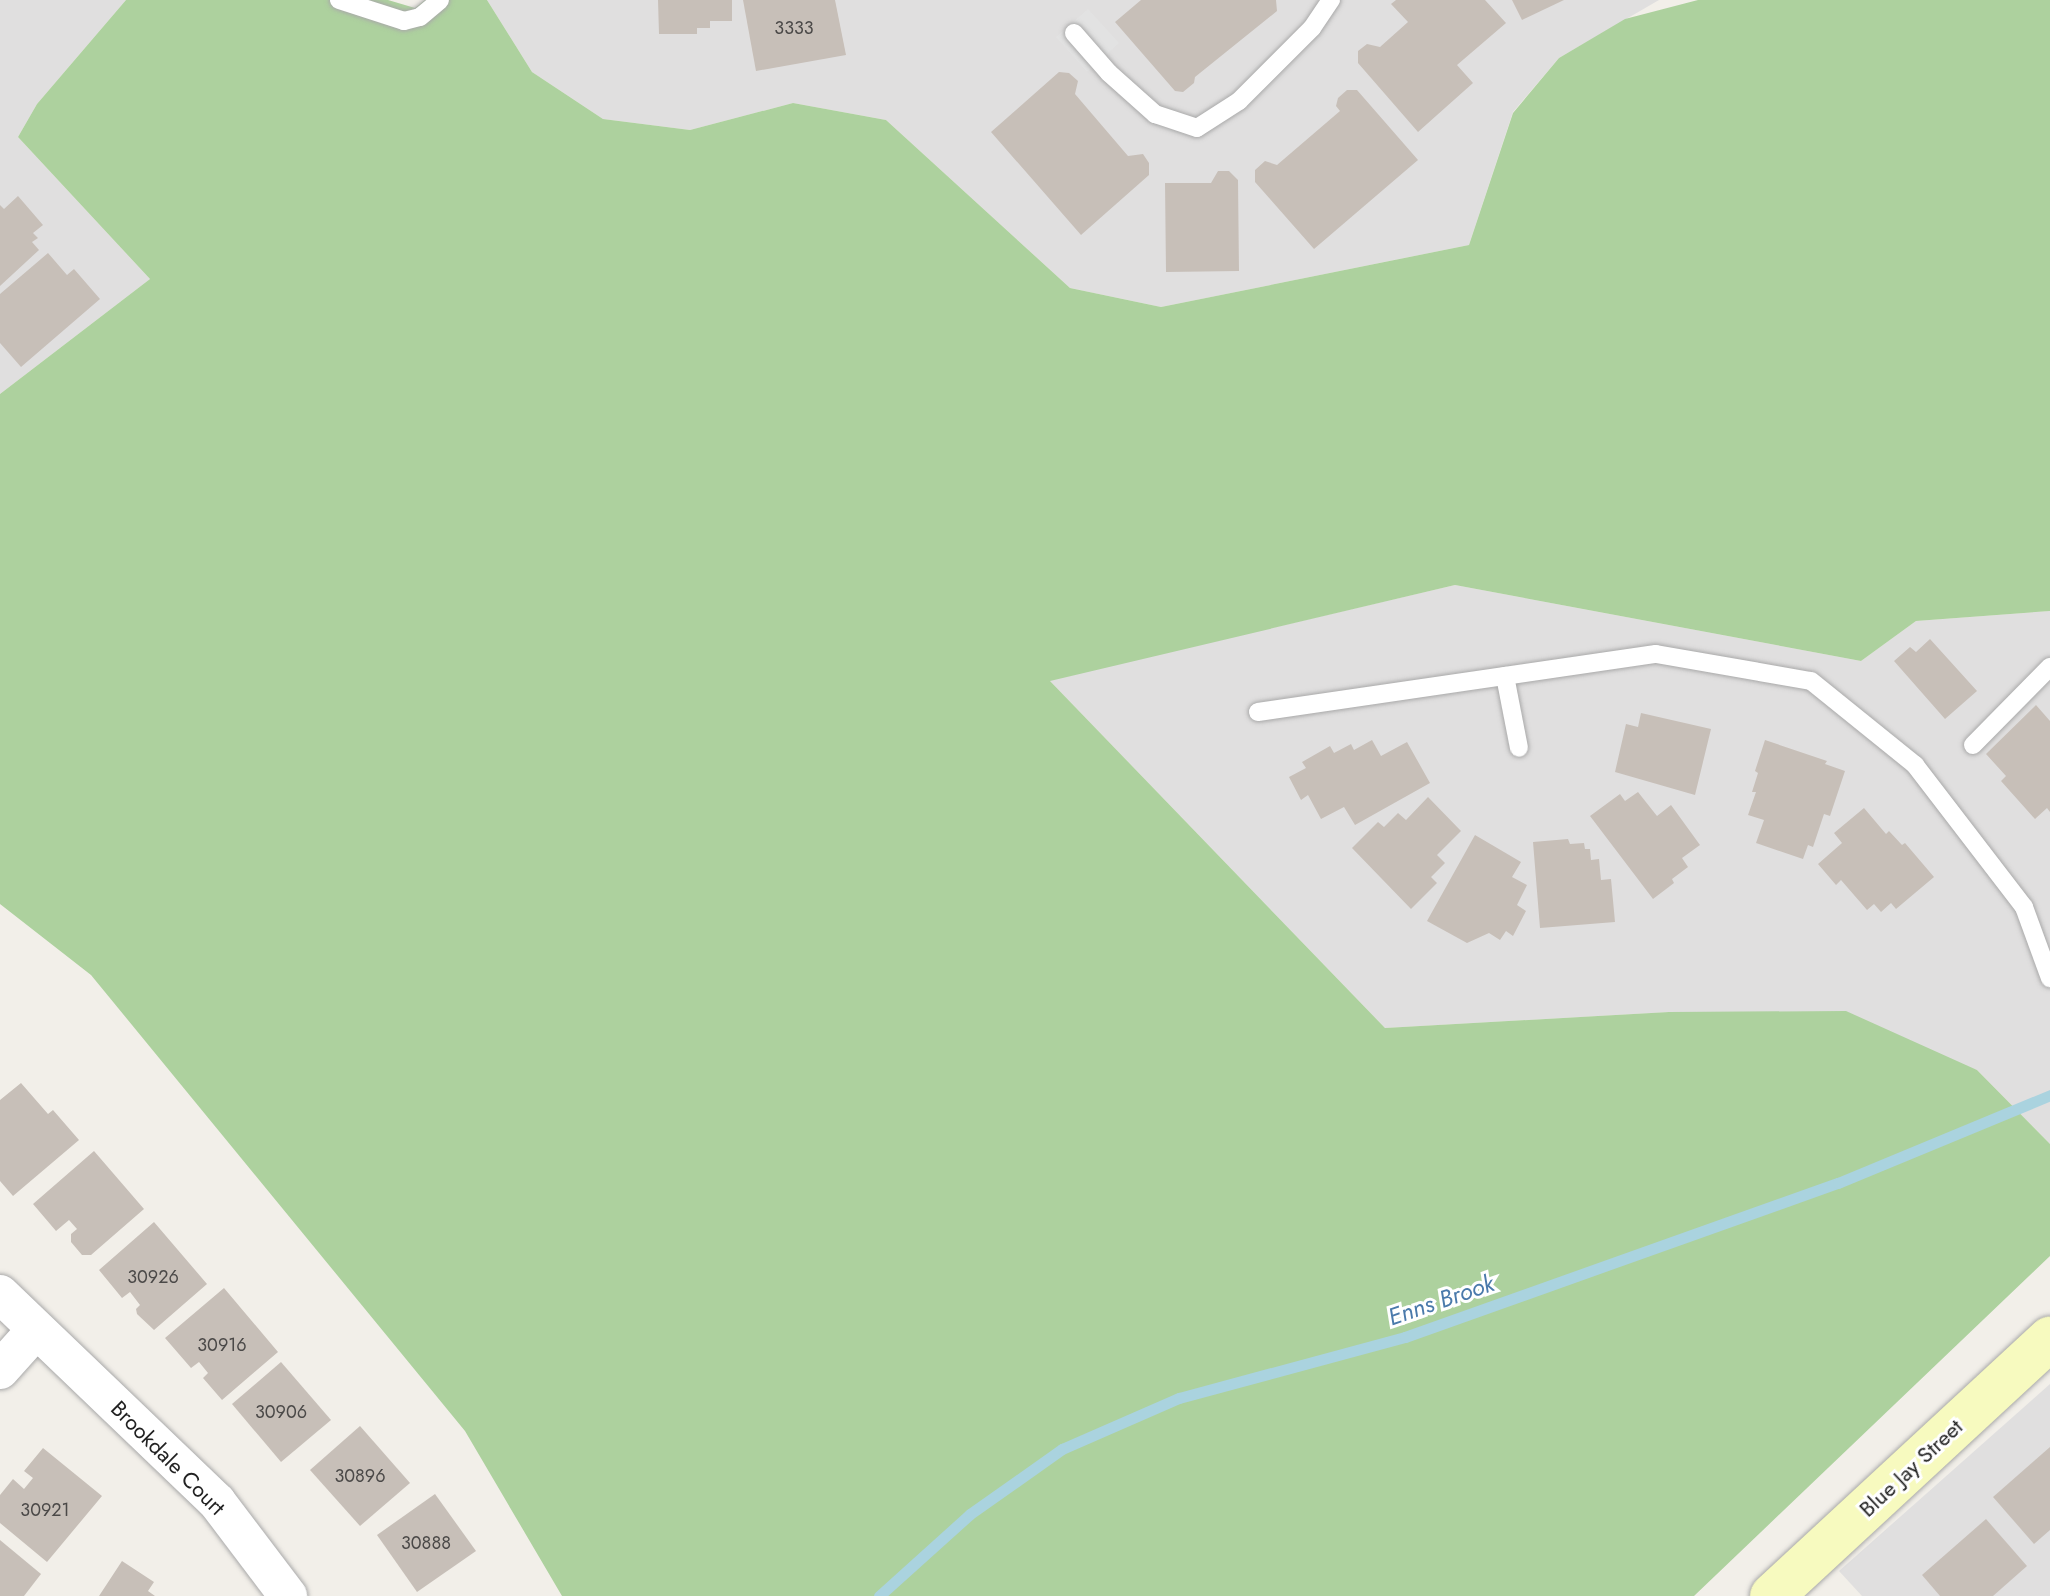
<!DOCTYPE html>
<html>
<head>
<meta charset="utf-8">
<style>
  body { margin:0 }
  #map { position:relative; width:2050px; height:1596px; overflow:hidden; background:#f2efe9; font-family:Jost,sans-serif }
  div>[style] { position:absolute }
  .residential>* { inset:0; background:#e0dfdf }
  .forest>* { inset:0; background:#add19e }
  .parking>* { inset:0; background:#e2e2e2 }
  .stream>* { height:11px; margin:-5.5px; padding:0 5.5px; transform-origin:5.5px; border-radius:5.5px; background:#aad3df }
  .building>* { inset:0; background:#c7bfb8 }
  .roads { filter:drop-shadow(0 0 2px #a9a9a9) drop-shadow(0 0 2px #a9a9a9) }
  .lane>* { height:18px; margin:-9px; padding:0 9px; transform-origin:9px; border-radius:9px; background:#fff }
  .street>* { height:38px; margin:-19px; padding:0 19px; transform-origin:19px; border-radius:19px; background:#fff }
  .secondary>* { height:44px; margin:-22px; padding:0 22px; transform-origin:22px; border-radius:22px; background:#f7fabf }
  span { translate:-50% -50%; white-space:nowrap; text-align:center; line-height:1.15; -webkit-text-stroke:6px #fff; paint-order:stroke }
  .number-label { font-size:18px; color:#4b4948 }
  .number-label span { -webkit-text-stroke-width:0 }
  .street-label { font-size:22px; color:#222 }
  .water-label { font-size:24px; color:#4a7aab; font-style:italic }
</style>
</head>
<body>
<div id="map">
  <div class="residential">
    <i style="clip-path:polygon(0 0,126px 0,37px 104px,18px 137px,150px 279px,0 394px)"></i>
    <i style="clip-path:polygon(487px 0,1659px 0,1559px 58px,1513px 112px,1469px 245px,1161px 307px,1070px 288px,886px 120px,793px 103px,690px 130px,603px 119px,532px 72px)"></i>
    <i style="clip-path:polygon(1455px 585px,1861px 661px,1916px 621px,2050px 611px,2050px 1144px,1977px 1070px,1669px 1012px,1385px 1028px,1049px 680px)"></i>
    <i style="clip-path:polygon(2050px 1384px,2050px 1596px,1862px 1596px,1839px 1571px)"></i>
  </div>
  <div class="forest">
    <i style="clip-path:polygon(126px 0,388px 0,415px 8px,425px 0,487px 0,532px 72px,603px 119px,690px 130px,793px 103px,886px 120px,1070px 288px,1161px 307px,1469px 245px,1513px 113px,1559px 58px,1625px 19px,1698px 0,2050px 0,2050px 611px,1916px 621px,1861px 661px,1455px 585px,1050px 681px,1385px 1028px,1669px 1012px,1846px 1011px,1977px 1070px,2050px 1144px,2050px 1256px,1694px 1596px,562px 1596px,465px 1431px,91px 975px,0 904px,0 394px,150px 279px,18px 137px,37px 104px)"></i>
  </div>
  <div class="parking">
    <i style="clip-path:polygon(1088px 9px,1119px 43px,1087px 72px,1056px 37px)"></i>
  </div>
  <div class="stream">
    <i style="left:879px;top:1596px;width:122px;rotate:-42deg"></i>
    <i style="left:970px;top:1514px;width:113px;rotate:-35.2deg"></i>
    <i style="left:1062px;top:1449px;width:128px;rotate:-23.6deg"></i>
    <i style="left:1179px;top:1398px;width:234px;rotate:-15.1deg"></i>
    <i style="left:1405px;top:1337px;width:460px;rotate:-19.6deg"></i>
    <i style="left:1838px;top:1183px;width:230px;rotate:-22.5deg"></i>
  </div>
  <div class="building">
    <i style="clip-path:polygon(658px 0,732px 0,732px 21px,710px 21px,710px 28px,697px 28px,697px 34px,659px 34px)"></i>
    <i style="clip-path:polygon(743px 0,835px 0,846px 55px,756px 71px)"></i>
    <i style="clip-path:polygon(1141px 0,1276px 0,1277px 11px,1195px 77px,1194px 83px,1183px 92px,1175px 91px,1115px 22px)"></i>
    <i style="clip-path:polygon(1396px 0,1485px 0,1506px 23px,1457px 65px,1473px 83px,1418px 132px,1358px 63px,1358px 51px,1367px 44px,1380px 47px,1408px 22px,1391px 4px)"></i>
    <i style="clip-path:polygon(1512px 0,1564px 0,1522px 20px)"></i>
    <i style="clip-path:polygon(1059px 72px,1069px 73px,1078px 81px,1075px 94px,1128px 156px,1143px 154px,1149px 163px,1149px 175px,1081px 235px,991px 132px)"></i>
    <i style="clip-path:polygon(1347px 90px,1357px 90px,1418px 160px,1314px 249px,1255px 182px,1255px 170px,1265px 161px,1277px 165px,1340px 111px,1336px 106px,1338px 98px)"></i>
    <i style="clip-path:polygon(1218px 171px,1229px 171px,1238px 180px,1239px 271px,1166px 272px,1165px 183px,1211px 183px)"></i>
    <i style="clip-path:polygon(18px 196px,43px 225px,33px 233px,38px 238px,32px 242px,39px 250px,0 286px,0 205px,4px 209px)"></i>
    <i style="clip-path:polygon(48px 253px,67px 275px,74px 269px,100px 299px,21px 367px,0 343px,0 294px)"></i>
    <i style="clip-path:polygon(1930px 639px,1977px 691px,1945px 719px,1894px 661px,1910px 647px,1916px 652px)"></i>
    <i style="clip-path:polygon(2036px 705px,2050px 721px,2050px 812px,2047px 808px,2035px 819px,2001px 781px,2006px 776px,1986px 754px)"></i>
    <i style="clip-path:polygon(1641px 713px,1711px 729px,1695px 795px,1615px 772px,1626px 724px,1638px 727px)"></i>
    <i style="clip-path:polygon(1372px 740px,1381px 756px,1407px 742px,1430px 783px,1355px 825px,1344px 807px,1321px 819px,1308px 795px,1301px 800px,1289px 777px,1306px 768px,1302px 762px,1330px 746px,1334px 753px,1351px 744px,1354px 750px)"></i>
    <i style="clip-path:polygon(1765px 740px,1827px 761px,1825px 764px,1845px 771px,1830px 816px,1824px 814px,1813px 847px,1808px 845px,1803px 859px,1756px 843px,1764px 820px,1748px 815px,1756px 792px,1752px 792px,1758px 773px,1755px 771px)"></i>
    <i style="clip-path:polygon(1638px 792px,1657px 816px,1671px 805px,1700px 845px,1682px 858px,1688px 867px,1672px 879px,1674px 883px,1653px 899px,1590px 816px,1620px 794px,1625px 801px)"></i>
    <i style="clip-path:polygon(1428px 797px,1461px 831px,1437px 855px,1445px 863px,1431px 877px,1437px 883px,1411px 909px,1352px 848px,1378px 822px,1384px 827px,1398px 813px,1406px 820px)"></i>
    <i style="clip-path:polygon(1864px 808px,1886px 834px,1889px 831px,1902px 845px,1905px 843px,1934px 877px,1896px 909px,1891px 903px,1881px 912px,1874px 904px,1867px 910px,1841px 880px,1836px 885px,1818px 864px,1842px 843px,1834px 833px)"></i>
    <i style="clip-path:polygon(1475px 835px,1521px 862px,1512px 877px,1527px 885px,1517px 905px,1526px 911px,1513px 936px,1506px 931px,1500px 940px,1489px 933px,1467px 943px,1427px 921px)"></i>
    <i style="clip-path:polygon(1568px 839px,1570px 844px,1584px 843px,1585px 849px,1590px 849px,1591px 860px,1599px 859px,1601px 880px,1611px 879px,1615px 922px,1540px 928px,1533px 842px)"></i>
    <i style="clip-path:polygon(21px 1083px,48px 1114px,53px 1110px,79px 1140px,13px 1196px,0 1181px,0 1100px)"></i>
    <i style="clip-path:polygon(94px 1151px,144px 1209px,91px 1255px,82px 1255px,71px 1242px,71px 1234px,77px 1229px,69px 1220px,56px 1231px,33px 1204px)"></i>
    <i style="clip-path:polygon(154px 1222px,207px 1284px,154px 1330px,137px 1314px,136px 1309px,140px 1305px,130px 1292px,122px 1298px,99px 1270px)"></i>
    <i style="clip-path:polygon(224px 1288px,278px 1352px,222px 1400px,203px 1378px,208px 1373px,199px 1362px,191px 1368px,165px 1338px)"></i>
    <i style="clip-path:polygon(281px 1362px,331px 1420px,281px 1462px,232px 1404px)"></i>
    <i style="clip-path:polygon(360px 1426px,410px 1483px,360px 1526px,310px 1470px)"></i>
    <i style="clip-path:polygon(2050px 1447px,2050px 1530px,2034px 1544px,1993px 1497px)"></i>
    <i style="clip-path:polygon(43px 1448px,102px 1496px,47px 1562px,0 1523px,0 1495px,13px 1479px,24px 1489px,33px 1478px,24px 1471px)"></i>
    <i style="clip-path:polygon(435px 1494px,476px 1551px,417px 1592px,377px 1535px)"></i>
    <i style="clip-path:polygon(1986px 1519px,2027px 1566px,1993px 1596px,1940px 1596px,1922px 1575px)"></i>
    <i style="clip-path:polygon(0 1540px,41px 1574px,24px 1596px,0 1596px)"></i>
    <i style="clip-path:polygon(122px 1561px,154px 1582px,148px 1591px,155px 1596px,99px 1596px)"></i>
  </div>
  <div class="roads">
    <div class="lane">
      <i style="left:339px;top:0;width:68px;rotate:17.9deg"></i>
      <i style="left:404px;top:21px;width:16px;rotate:-14deg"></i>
      <i style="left:420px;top:17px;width:26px;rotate:-40deg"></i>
      <i style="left:1074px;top:33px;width:53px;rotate:48.8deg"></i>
      <i style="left:1109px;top:73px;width:62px;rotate:41.7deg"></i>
      <i style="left:1155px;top:114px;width:44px;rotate:18.4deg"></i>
      <i style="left:1197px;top:128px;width:50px;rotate:-32.7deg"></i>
      <i style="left:1239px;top:101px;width:103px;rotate:-45deg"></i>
      <i style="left:1312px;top:28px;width:34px;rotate:-56deg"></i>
      <i style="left:1505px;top:676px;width:73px;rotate:79deg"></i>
      <i style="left:1258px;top:712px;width:402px;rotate:-8.3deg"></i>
      <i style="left:1656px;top:654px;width:157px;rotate:9.9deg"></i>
      <i style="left:1811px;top:681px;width:134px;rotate:38.9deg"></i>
      <i style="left:1915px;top:765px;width:179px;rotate:52.5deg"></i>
      <i style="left:2024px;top:907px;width:76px;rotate:69.9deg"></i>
      <i style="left:1973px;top:745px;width:110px;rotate:-45.4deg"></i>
    </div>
    <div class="street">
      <i style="left:0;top:1294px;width:301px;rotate:43.8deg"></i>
      <i style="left:217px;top:1502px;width:118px;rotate:52.9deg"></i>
      <i style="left:0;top:1370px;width:52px;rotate:-48.1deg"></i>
    </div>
    <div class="secondary">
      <i style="left:1772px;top:1596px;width:379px;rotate:-42.8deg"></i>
    </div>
  </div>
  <div class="number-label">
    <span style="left:794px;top:28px">3333</span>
    <span style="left:153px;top:1277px">30926</span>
    <span style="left:222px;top:1345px">30916</span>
    <span style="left:281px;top:1412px">30906</span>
    <span style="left:360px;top:1476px">30896</span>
    <span style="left:45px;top:1510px">30921</span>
    <span style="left:426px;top:1543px">30888</span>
  </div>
  <div class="street-label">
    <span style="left:168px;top:1458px;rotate:45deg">Brookdale Court</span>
    <span style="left:1911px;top:1468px;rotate:-43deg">Blue Jay Street</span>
  </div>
  <div class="water-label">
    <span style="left:1441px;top:1300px;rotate:-19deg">Enns Brook</span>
  </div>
</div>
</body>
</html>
